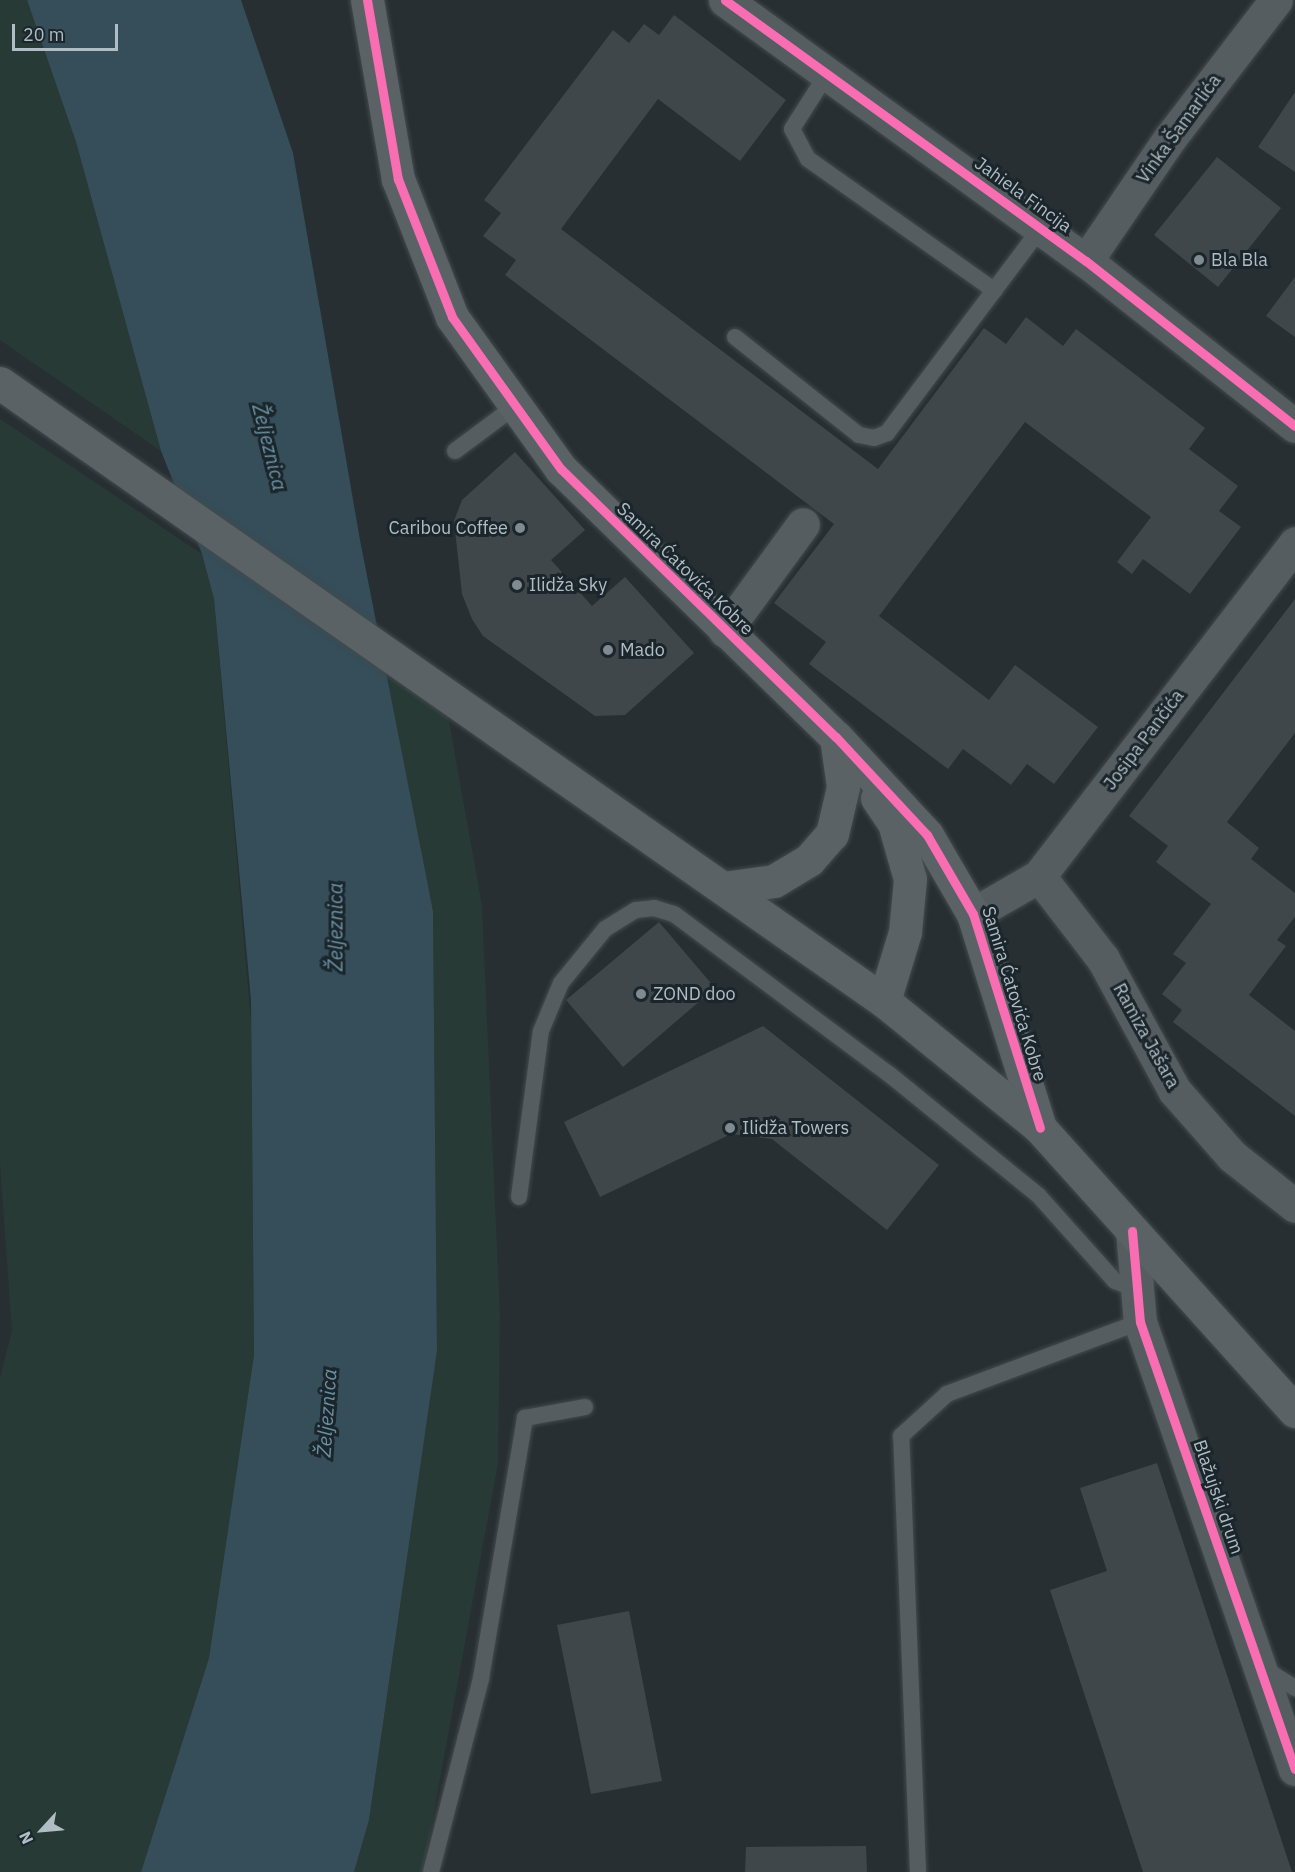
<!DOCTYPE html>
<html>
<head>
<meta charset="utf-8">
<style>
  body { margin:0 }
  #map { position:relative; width:1295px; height:1872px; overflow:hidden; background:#272f32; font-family:"IBM Plex Sans",sans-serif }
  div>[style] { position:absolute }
  .green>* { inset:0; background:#273a36 }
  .water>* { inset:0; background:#354e59 }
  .building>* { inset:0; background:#40474a }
  .roads { filter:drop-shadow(0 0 2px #444a4d) drop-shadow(0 0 2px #444a4d) }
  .lane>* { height:16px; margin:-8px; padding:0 8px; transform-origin:8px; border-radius:8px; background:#565d60 }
  .street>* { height:33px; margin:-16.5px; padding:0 16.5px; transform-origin:16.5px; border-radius:16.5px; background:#565d60 }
  .secondary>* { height:33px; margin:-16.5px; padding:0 16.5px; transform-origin:16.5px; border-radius:16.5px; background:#5a6266 }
  .cycleway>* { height:9px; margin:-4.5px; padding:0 4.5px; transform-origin:4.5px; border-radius:4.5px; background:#f96db3 }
  .dots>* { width:16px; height:16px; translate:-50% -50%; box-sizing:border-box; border:3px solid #1b262c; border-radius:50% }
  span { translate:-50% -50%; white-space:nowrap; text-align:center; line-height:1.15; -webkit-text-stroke:6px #1b262c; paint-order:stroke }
  .street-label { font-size:18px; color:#b0bdc4 }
  .poi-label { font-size:18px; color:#b0bdc4 }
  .left { translate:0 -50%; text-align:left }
  .right { translate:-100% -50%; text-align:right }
  .water-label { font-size:20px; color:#6b90a1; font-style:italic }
  .north { position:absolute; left:12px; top:1800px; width:60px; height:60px; -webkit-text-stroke:4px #1b262c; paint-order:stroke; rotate:244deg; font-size:16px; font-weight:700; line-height:24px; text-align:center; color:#b0bdc4 }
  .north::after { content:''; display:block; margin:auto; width:21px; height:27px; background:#b0bdc4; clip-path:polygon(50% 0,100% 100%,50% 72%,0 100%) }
  .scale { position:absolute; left:12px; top:24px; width:106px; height:27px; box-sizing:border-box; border:3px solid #b0bdc4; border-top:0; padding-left:8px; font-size:18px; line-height:21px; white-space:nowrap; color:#b0bdc4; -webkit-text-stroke:4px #1b262c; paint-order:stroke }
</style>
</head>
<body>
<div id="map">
  <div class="green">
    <i style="clip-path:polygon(0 0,27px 0,76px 142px,161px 451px,0 340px)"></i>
    <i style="clip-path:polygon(0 419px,202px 554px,214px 599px,251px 1021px,254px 1355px,209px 1658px,141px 1872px,0 1872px,0 1378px,12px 1331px,0 1163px)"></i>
    <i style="clip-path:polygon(378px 646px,444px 693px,482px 906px,500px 1317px,498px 1463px,423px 1872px,354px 1872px,369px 1820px,437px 1351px,433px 911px)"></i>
  </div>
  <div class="water">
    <i style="clip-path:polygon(27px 0,241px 0,293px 153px,360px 540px,433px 911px,437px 1351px,369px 1820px,354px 1872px,141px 1872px,209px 1658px,254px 1355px,251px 1000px,214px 599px,202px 554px,161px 451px,76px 142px)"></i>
  </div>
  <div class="building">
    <i style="clip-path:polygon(674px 15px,786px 100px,740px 161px,658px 99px,561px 229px,878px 469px,984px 328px,1006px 344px,1026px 317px,1063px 346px,1076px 329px,1205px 428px,1189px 449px,1238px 486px,1219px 511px,1241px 527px,1190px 594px,1143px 559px,1132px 574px,1117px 562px,1151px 517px,1025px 422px,879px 616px,989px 700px,1015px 665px,1098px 727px,1054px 784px,1027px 764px,1011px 785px,963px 749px,948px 769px,809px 664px,826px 642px,774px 603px,834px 524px,505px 275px,516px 260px,483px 236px,501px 213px,484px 200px,613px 30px,629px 43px,644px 24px,659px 35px)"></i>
    <i style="clip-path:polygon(1295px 92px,1295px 172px,1258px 147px)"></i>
    <i style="clip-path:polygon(1217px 157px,1281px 208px,1218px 287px,1154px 235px)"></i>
    <i style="clip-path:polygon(1295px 277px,1295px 337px,1266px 316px)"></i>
    <i style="clip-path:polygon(515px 452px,585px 530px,551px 560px,592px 606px,625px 577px,694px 653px,625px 715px,595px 716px,483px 636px,472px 619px,462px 594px,454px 521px,462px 500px)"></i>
    <i style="clip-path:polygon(1295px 599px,1295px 733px,1227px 822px,1259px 848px,1251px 859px,1295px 893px,1295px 917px,1277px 940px,1286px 946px,1249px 995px,1295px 1031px,1295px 1116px,1173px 1022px,1182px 1010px,1162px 994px,1186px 963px,1173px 954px,1211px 904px,1156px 862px,1168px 846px,1129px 816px)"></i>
    <i style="clip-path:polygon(659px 922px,715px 988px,623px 1067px,566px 1000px)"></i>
    <i style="clip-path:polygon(763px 1026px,939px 1165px,887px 1230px,772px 1139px,731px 1134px,600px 1197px,564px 1122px)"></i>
    <i style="clip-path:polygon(1157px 1463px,1292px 1872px,1143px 1872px,1050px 1590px,1107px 1571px,1080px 1488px)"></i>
    <i style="clip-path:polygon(629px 1611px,662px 1781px,591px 1794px,557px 1625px)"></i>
    <i style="clip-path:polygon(866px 1846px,867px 1872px,745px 1872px,746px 1847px)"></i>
  </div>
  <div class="roads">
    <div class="lane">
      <i style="left:827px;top:74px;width:65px;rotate:122.5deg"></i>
      <i style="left:792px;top:129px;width:34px;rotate:62deg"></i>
      <i style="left:808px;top:159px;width:228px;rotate:35.2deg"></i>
      <i style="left:735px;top:337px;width:158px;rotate:38.3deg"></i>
      <i style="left:859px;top:435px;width:15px;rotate:11deg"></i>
      <i style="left:874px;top:438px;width:14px;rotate:-21deg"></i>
      <i style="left:887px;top:433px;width:256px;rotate:-53.1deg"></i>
      <i style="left:455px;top:451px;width:74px;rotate:-36.7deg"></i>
      <i style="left:519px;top:1197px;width:167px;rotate:-82.5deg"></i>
      <i style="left:541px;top:1031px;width:52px;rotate:-67.4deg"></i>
      <i style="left:561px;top:983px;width:70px;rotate:-50.8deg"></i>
      <i style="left:605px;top:929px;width:36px;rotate:-32deg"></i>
      <i style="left:636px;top:910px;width:18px;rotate:-6deg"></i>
      <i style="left:654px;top:908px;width:21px;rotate:17deg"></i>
      <i style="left:674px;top:914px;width:268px;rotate:36.7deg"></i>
      <i style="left:889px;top:1074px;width:192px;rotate:39.1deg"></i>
      <i style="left:1038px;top:1195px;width:115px;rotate:48.2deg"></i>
      <i style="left:1115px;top:1281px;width:22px;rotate:21deg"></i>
      <i style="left:1263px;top:1668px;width:38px;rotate:32deg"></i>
      <i style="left:431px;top:1872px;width:200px;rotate:-75.5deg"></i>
      <i style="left:481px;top:1678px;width:264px;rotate:-80.4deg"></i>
      <i style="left:525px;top:1418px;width:61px;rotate:-10.4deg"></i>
      <i style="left:918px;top:1872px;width:436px;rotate:-92.2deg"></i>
      <i style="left:901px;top:1436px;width:62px;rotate:-42.4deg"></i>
      <i style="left:947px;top:1394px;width:206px;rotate:-20.5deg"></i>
    </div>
    <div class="street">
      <i style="left:725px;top:0;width:445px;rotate:35.9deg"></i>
      <i style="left:1086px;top:261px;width:266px;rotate:38.3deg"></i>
      <i style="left:1086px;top:261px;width:149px;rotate:-55.7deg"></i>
      <i style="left:1170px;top:138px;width:174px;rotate:-52.5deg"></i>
      <i style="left:725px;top:631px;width:132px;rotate:-53.9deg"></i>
      <i style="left:1039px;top:876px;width:105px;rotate:52.4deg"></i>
      <i style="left:1103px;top:959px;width:149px;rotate:61.5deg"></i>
      <i style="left:1174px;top:1090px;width:88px;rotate:48.7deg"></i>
      <i style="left:1232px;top:1156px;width:80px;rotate:38.4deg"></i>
      <i style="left:973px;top:914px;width:76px;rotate:-29.9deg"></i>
      <i style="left:1039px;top:876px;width:420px;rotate:-52.4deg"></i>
      <i style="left:1132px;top:1231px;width:91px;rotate:85deg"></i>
      <i style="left:1140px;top:1322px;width:473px;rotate:70.9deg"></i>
    </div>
    <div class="secondary">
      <i style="left:367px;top:0;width:182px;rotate:80.2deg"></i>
      <i style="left:398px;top:179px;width:148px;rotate:68.6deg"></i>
      <i style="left:452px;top:317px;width:187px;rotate:54.4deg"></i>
      <i style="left:561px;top:469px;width:384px;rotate:44.3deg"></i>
      <i style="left:836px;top:737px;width:134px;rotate:47.1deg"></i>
      <i style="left:927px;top:835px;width:91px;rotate:59.8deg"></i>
      <i style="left:973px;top:914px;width:224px;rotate:72.6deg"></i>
      <i style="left:0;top:383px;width:1079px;rotate:34.96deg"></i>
      <i style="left:884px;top:1001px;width:201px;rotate:39.1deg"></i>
      <i style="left:1040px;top:1128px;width:381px;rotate:48deg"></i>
      <i style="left:877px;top:798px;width:30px;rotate:56deg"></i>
      <i style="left:894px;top:823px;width:58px;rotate:74.1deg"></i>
      <i style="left:910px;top:879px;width:53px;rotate:95.4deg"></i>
      <i style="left:905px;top:932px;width:72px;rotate:106.9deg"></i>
      <i style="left:723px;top:888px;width:51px;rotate:-7.8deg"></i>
      <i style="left:774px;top:881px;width:41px;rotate:-31deg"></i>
      <i style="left:809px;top:860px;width:35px;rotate:-49deg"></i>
      <i style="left:832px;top:834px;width:48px;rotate:-76.8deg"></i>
      <i style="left:843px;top:787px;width:50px;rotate:-98deg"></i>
    </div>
  </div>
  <div class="cycleway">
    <i style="left:367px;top:0;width:182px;rotate:80.2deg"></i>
    <i style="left:398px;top:179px;width:148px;rotate:68.6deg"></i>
    <i style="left:452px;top:317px;width:187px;rotate:54.4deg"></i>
    <i style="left:561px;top:469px;width:384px;rotate:44.3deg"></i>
    <i style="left:836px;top:737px;width:134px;rotate:47.1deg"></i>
    <i style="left:927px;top:835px;width:91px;rotate:59.8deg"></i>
    <i style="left:973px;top:914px;width:224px;rotate:72.6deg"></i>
    <i style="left:725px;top:0;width:445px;rotate:35.9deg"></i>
    <i style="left:1086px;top:261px;width:266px;rotate:38.3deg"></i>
    <i style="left:1132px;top:1231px;width:91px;rotate:85deg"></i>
    <i style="left:1140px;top:1322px;width:473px;rotate:70.9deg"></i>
  </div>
  <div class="dots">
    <i style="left:1199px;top:260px;background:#808b91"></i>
    <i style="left:520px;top:528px;background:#808b91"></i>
    <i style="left:517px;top:585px;background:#808b91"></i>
    <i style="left:608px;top:650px;background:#808b91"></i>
    <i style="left:641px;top:994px;background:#808b91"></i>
    <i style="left:730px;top:1128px;background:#808b91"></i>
  </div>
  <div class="street-label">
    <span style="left:1179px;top:129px;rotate:-54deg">Vinka Šamarlića</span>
    <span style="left:1023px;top:195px;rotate:36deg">Jahiela Fincija</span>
    <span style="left:685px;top:569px;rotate:44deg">Samira Ćatovića Kobre</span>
    <span style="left:1144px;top:740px;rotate:-53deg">Josipa Pančića</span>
    <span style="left:1014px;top:994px;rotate:73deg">Samira Ćatovića Kobre</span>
    <span style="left:1146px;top:1036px;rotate:61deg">Ramiza Jašara</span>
    <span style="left:1218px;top:1497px;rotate:71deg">Blažujski drum</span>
  </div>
  <div class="poi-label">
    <span class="left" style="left:1211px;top:260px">Bla Bla</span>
    <span class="right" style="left:508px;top:528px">Caribou Coffee</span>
    <span class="left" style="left:529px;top:585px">Ilidža Sky</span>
    <span class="left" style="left:620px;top:650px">Mado</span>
    <span class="left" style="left:653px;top:994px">ZOND doo</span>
    <span class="left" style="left:742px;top:1128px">Ilidža Towers</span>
  </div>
  <div class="water-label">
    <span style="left:270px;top:447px;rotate:76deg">Željeznica</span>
    <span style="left:335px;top:927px;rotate:-90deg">Željeznica</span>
    <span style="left:326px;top:1413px;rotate:-86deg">Željeznica</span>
  </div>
  <div class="north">N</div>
  <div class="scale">20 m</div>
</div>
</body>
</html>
